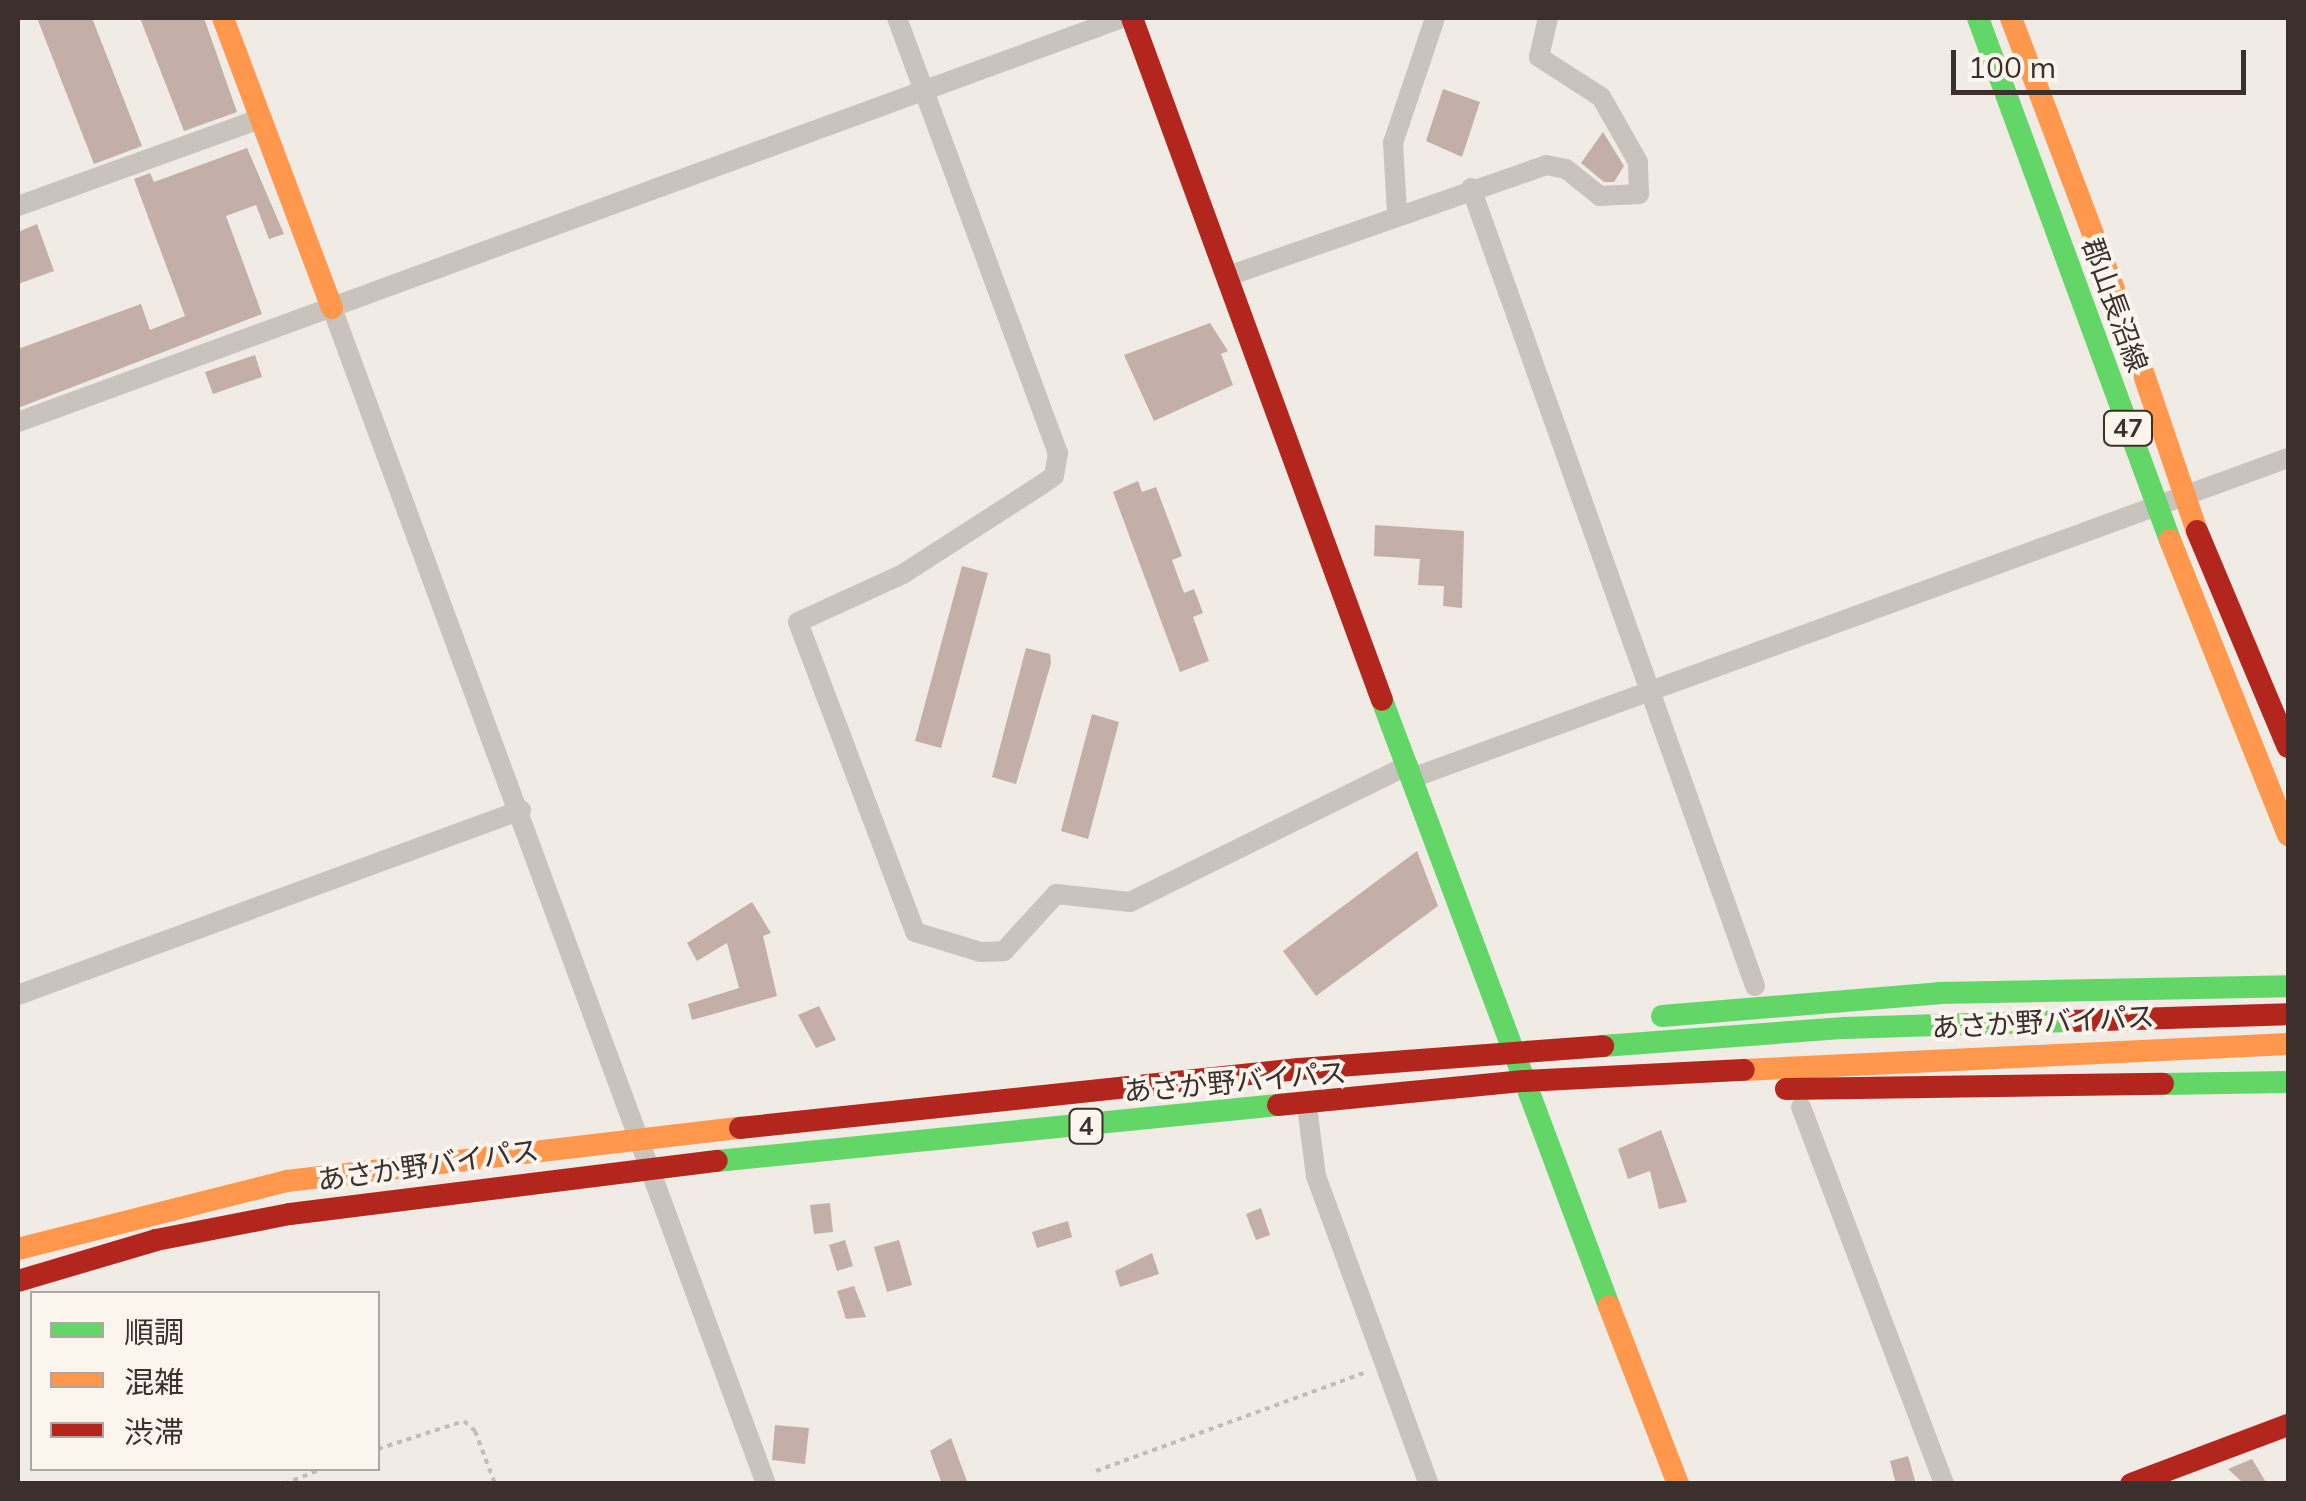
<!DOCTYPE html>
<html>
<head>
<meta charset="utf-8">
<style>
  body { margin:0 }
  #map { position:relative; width:2306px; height:1501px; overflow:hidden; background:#f0ebe5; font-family:Mulish,"Noto Sans JP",sans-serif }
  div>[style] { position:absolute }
  .building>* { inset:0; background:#c3afa7 }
  .path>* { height:4px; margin-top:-2px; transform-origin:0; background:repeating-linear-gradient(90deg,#c2bbb6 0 5px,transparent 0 10px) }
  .street>* { height:20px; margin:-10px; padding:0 10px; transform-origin:10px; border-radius:10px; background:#c9c3be }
  .fast>* { height:22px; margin:-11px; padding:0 11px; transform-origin:11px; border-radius:11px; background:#63d668 }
  .slow>* { height:22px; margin:-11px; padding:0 11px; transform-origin:11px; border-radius:11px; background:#ff974d }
  .jam>* { height:22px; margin:-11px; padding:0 11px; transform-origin:11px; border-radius:11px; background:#b3261e }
  span { translate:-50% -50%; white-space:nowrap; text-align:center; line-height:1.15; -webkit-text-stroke:8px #fbf5ee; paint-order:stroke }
  .shield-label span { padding:2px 8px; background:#fbf5ee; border:2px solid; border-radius:8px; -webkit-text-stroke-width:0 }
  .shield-label { font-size:25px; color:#3b302b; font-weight:700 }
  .street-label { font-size:28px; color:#3b302b }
  .frame { position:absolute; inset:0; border:20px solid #3b302b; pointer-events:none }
  .legend { position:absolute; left:30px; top:1291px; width:350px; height:180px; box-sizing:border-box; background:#fbf5ee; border:2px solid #aea6a0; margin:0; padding:12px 18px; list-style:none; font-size:30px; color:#3b302b }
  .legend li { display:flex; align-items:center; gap:20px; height:50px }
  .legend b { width:50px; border:2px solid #aea6a0 }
  .scale { position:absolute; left:1951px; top:50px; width:295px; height:45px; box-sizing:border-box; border:5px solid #3b302b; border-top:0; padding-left:12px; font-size:30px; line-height:35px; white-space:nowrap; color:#3b302b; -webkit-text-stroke:8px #fbf5ee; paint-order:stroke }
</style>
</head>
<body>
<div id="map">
  <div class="building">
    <i style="clip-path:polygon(37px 18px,92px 18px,142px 146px,94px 164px)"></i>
    <i style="clip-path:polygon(140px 18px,204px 18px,237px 112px,184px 131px)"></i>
    <i style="clip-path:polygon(1443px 89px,1480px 102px,1462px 157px,1426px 141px)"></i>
    <i style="clip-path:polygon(1603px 132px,1624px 166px,1614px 182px,1604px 182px,1581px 163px)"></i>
    <i style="clip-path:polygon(247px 148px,284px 234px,269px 239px,256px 205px,226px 216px,262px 314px,18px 408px,18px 349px,141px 304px,150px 330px,185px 316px,134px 179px,150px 173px,154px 182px)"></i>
    <i style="clip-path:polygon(37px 224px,54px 271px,18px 284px,18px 232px)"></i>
    <i style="clip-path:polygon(1210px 323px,1228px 351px,1221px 354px,1233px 385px,1154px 421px,1124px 355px)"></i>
    <i style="clip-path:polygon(255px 355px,262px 377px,213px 394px,205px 372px)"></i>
    <i style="clip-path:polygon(1138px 481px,1142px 492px,1156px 487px,1182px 556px,1172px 560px,1184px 593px,1194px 589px,1203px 613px,1193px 617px,1209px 661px,1180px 672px,1113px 492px)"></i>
    <i style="clip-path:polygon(1375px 525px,1464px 531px,1462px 608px,1443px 606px,1444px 586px,1418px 585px,1420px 559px,1374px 556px)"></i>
    <i style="clip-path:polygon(962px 566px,988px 573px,941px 748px,915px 741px)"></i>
    <i style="clip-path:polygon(1026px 648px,1050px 654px,1051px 663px,1016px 784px,992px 777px)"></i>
    <i style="clip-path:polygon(1092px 714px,1119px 722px,1088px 839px,1061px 831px)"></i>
    <i style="clip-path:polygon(1417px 851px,1438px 906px,1316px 996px,1283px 951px)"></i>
    <i style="clip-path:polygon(752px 902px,771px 933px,763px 936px,777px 996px,692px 1020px,688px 1004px,739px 988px,727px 943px,697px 961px,687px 943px)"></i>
    <i style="clip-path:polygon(819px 1006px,836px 1040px,816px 1048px,798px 1015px)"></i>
    <i style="clip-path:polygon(1661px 1130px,1687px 1202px,1659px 1209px,1650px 1171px,1628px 1179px,1618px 1149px)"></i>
    <i style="clip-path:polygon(830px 1203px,833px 1232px,814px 1234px,810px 1205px)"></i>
    <i style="clip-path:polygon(1261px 1208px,1270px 1235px,1256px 1240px,1246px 1214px)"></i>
    <i style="clip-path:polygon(1068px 1221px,1072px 1237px,1037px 1248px,1032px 1232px)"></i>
    <i style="clip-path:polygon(845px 1240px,853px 1266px,837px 1271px,829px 1245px)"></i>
    <i style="clip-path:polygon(899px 1240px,912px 1285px,887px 1292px,874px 1247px)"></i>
    <i style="clip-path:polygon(1152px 1253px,1159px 1274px,1120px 1287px,1115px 1271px)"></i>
    <i style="clip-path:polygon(854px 1286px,866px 1317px,846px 1319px,837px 1291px)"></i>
    <i style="clip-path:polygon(775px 1425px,809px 1428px,805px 1464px,772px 1460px)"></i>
    <i style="clip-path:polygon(951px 1438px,968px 1484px,942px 1484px,930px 1451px)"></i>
    <i style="clip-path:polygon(1908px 1456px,1916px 1484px,1896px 1484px,1890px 1461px)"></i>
    <i style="clip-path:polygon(2252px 1459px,2267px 1484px,2244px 1484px,2228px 1469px)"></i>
  </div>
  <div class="path">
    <i style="left:378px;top:1449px;width:90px;rotate:-18deg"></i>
    <i style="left:464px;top:1421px;width:15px;rotate:42deg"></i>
    <i style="left:475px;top:1431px;width:57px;rotate:69.3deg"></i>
    <i style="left:1096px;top:1471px;width:289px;rotate:-20.1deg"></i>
    <i style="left:284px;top:1484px;width:43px;rotate:-21.8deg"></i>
  </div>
  <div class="street">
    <i style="left:897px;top:18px;width:464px;rotate:69.7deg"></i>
    <i style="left:1058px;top:453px;width:23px;rotate:100deg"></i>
    <i style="left:1054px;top:476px;width:16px;rotate:145deg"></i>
    <i style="left:1041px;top:485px;width:164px;rotate:147.2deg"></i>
    <i style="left:903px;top:574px;width:115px;rotate:155.4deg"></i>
    <i style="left:798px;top:622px;width:331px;rotate:69.3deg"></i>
    <i style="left:915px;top:932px;width:69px;rotate:16.9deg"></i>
    <i style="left:981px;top:952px;width:23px;rotate:-2deg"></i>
    <i style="left:1004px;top:951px;width:77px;rotate:-47.6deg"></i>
    <i style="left:1056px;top:894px;width:74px;rotate:6.2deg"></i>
    <i style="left:1130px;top:902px;width:310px;rotate:-26.2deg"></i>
    <i style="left:1471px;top:188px;width:847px;rotate:70.41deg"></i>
    <i style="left:18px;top:206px;width:256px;rotate:-19.8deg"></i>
    <i style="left:1397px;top:212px;width:69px;rotate:-93.3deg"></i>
    <i style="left:1393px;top:143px;width:132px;rotate:-71.4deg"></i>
    <i style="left:1228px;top:276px;width:337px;rotate:-19.2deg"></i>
    <i style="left:1546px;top:165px;width:20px;rotate:11deg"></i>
    <i style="left:1566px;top:169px;width:43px;rotate:38.5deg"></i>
    <i style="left:1600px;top:196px;width:39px;rotate:-3deg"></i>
    <i style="left:1639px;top:194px;width:32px;rotate:-92deg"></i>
    <i style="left:1638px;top:162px;width:75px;rotate:-119.6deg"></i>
    <i style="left:1601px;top:97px;width:74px;rotate:-147.2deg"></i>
    <i style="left:1539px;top:57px;width:40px;rotate:-77deg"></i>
    <i style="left:332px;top:308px;width:1254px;rotate:69.74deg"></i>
    <i style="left:18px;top:422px;width:1176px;rotate:-20.1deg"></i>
    <i style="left:1412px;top:778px;width:933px;rotate:-20.07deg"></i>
    <i style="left:18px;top:995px;width:536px;rotate:-20.19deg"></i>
    <i style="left:1307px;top:1107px;width:70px;rotate:82.6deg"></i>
    <i style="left:1316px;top:1176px;width:328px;rotate:69.9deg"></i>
    <i style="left:1801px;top:1107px;width:403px;rotate:69.2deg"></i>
  </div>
  <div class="fast">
    <i style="left:1978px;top:18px;width:556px;rotate:69.81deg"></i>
    <i style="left:1382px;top:700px;width:647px;rotate:69.46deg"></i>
    <i style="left:1662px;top:1016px;width:278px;rotate:-4.7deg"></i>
    <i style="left:1939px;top:993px;width:349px;rotate:-1.1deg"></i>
    <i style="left:1603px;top:1046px;width:242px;rotate:-4.3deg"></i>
    <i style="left:1844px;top:1028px;width:226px;rotate:-1.8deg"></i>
    <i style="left:2163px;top:1084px;width:125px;rotate:-0.9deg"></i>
    <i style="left:717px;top:1161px;width:564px;rotate:-5.7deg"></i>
  </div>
  <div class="slow">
    <i style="left:223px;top:18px;width:310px;rotate:69.4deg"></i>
    <i style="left:2011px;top:18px;width:309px;rotate:69.2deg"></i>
    <i style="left:2121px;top:307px;width:237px;rotate:71.3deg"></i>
    <i style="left:2170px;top:540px;width:318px;rotate:68.2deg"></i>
    <i style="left:1744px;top:1070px;width:545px;rotate:-2.74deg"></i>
    <i style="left:18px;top:1249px;width:277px;rotate:-14.2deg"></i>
    <i style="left:287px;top:1181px;width:456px;rotate:-6.7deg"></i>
    <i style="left:1609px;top:1306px;width:191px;rotate:68.8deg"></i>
  </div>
  <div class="jam">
    <i style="left:1132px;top:18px;width:726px;rotate:69.87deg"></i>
    <i style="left:2197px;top:531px;width:234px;rotate:67.2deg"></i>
    <i style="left:2070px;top:1021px;width:218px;rotate:-1.8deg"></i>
    <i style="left:1786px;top:1089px;width:377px;rotate:-0.8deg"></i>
    <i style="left:1278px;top:1105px;width:247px;rotate:-5.6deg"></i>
    <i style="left:1524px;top:1081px;width:220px;rotate:-2.9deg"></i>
    <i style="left:740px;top:1128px;width:562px;rotate:-6.03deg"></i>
    <i style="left:1299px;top:1069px;width:305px;rotate:-4.3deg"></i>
    <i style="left:18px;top:1281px;width:144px;rotate:-16.5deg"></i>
    <i style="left:156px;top:1240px;width:136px;rotate:-11deg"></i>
    <i style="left:290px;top:1214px;width:430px;rotate:-7.1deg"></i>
    <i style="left:2131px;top:1484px;width:168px;rotate:-20.6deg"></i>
  </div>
  <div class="shield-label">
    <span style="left:2128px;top:428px">47</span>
    <span style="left:1086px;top:1126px">4</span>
  </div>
  <div class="street-label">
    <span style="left:2115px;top:305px;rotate:70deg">郡山長沼線</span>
    <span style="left:2043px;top:1022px;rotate:-3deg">あさか野バイパス</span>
    <span style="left:1235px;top:1082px;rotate:-5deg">あさか野バイパス</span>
    <span style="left:428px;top:1165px;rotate:-8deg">あさか野バイパス</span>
  </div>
  <div class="frame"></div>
  <ul class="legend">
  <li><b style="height:12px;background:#63d668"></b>順調</li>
  <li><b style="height:12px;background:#ff974d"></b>混雑</li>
  <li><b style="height:12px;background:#b3261e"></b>渋滞</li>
  </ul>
  <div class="scale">100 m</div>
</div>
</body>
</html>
